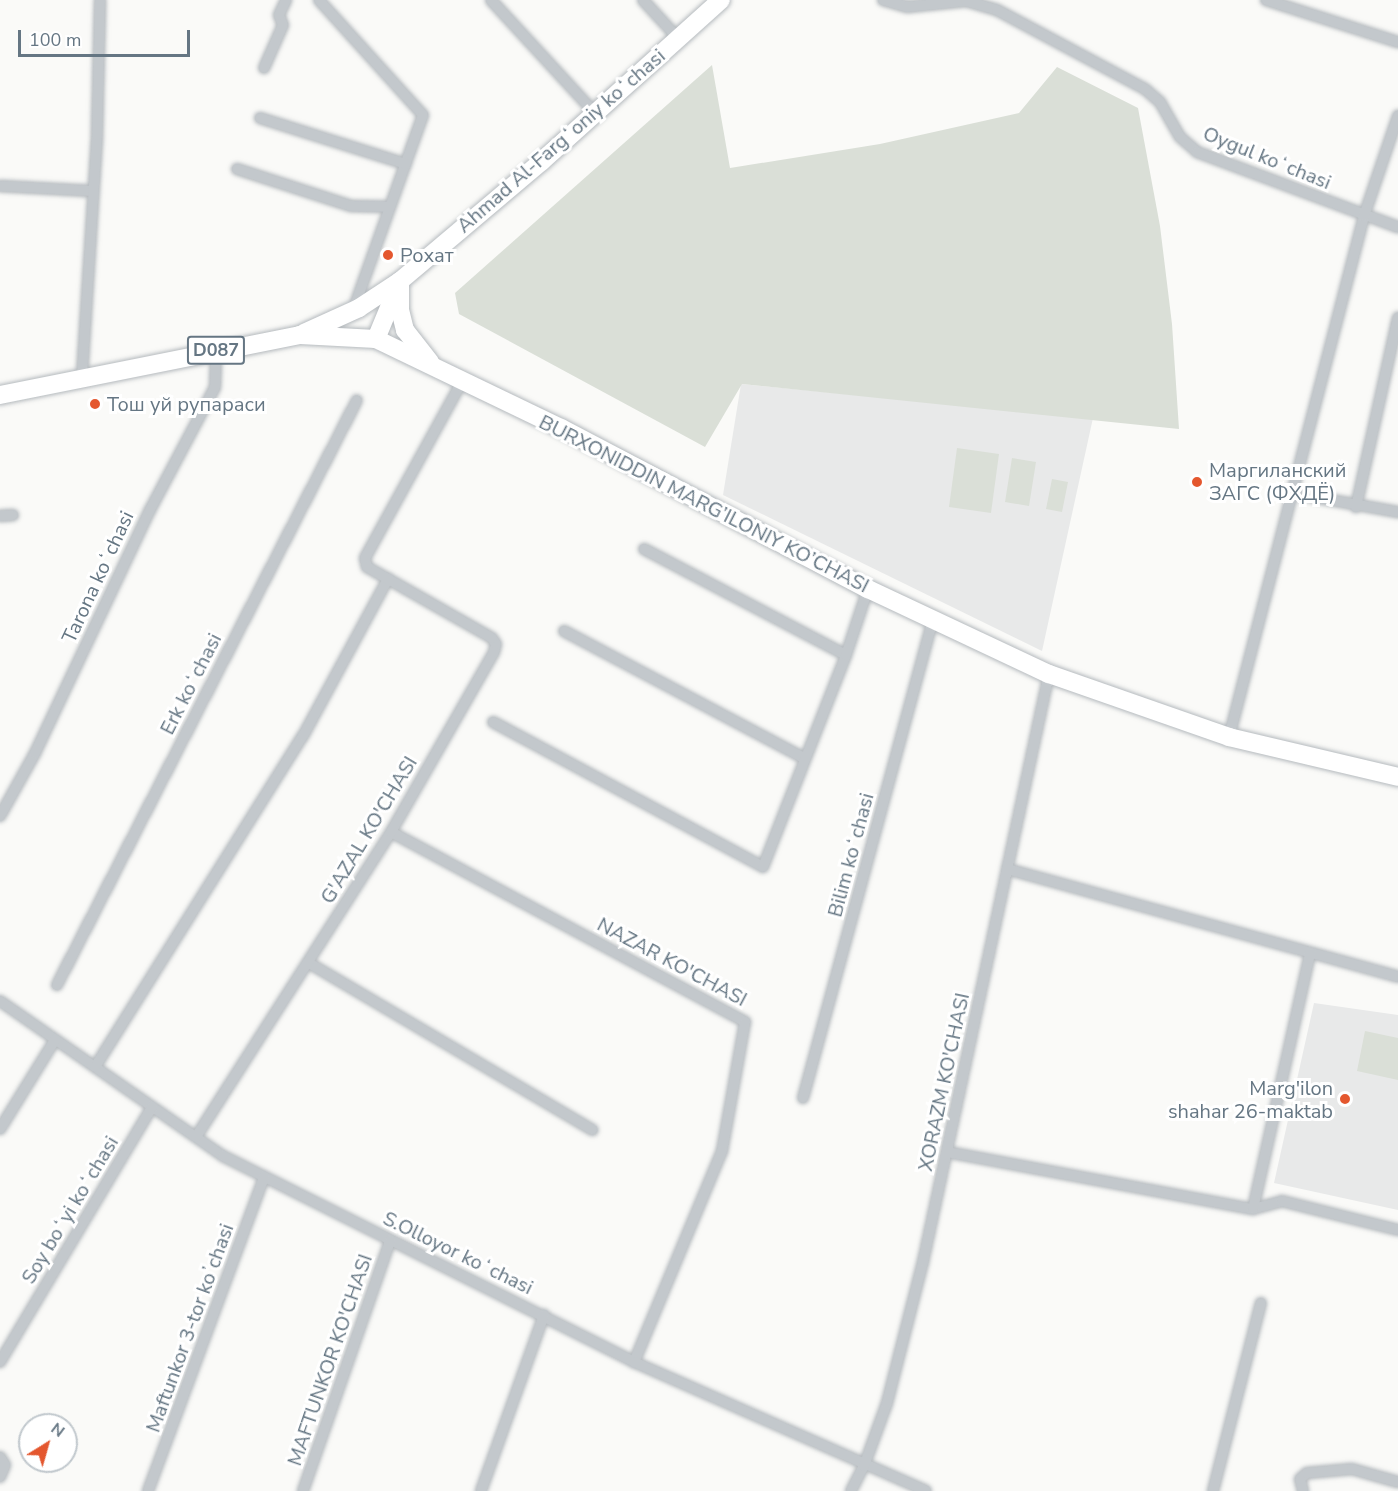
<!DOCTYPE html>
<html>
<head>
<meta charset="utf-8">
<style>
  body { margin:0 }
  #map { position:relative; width:1398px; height:1491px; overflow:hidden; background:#fafaf8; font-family:"Nunito Sans",sans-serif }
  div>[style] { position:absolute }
  .built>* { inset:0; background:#e8e9e9 }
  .green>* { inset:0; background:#dadfd7 }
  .roads { filter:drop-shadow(0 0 2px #b5babe) drop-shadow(0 0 2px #b5babe) }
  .street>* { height:10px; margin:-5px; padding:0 5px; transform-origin:5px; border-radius:5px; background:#c3c8cc }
  .primary>* { height:18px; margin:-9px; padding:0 9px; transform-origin:9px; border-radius:9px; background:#fff }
  .dots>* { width:16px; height:16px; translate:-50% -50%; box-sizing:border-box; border:3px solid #fff; border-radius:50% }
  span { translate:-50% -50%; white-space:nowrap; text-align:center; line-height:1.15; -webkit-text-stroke:6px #fff; paint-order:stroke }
  .shield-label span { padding:2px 4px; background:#fff; border:2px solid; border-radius:4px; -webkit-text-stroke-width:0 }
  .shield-label { font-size:18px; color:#657683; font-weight:700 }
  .street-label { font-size:20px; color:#657683 }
  .poi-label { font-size:20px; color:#657683 }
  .left { translate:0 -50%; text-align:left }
  .right { translate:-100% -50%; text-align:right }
  .north { position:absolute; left:18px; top:1413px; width:60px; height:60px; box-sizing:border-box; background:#fff; border:2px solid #c1c8cd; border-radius:50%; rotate:37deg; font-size:16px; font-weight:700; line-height:24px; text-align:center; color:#657683 }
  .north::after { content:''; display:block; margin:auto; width:21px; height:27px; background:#e4572e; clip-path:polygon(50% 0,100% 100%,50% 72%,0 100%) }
  .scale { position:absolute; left:18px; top:30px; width:172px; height:27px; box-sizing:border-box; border:3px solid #657683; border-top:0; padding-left:8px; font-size:18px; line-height:21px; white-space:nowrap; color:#657683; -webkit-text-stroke:4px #fff; paint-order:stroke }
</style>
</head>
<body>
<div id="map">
  <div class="built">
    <i style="clip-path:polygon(741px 384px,1093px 418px,1042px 651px,723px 495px)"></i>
    <i style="clip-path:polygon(1314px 1003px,1398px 1015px,1398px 1210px,1274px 1183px)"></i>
  </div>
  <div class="green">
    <i style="clip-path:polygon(712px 65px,730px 168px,880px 144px,1019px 113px,1057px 67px,1138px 108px,1160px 226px,1172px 324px,1179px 429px,742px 384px,705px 447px,459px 314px,455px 293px)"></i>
    <i style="clip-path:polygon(957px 448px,999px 454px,991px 513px,949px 507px)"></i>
    <i style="clip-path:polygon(1012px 458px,1036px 462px,1029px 506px,1005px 502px)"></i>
    <i style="clip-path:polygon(1052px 479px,1068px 482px,1062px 512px,1046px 509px)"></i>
    <i style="clip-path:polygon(1365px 1031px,1398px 1038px,1398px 1080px,1357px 1071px)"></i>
  </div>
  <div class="roads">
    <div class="street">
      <i style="left:319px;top:0;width:155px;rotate:47.9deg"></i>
      <i style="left:423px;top:115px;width:207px;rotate:109.7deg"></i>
      <i style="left:491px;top:0;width:154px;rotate:47.4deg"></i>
      <i style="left:643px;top:0;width:52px;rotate:47.4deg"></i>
      <i style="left:883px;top:0;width:25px;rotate:16deg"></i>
      <i style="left:907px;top:7px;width:59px;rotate:-5.8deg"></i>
      <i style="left:966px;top:1px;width:32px;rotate:16deg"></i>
      <i style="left:997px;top:10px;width:168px;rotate:28.1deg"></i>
      <i style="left:1145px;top:89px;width:20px;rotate:41deg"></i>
      <i style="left:1160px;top:102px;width:40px;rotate:60.3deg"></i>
      <i style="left:1180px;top:137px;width:23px;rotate:41deg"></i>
      <i style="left:1197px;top:152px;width:215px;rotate:20.5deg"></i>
      <i style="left:1266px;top:0;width:139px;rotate:17.7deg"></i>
      <i style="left:264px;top:68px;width:47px;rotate:-66.2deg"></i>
      <i style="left:283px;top:25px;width:11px;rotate:-112deg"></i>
      <i style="left:279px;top:15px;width:17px;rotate:-65deg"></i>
      <i style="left:260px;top:118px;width:153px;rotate:17.5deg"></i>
      <i style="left:237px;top:169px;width:120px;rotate:18deg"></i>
      <i style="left:351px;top:206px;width:39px;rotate:1deg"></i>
      <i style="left:0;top:186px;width:92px;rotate:3.1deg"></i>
      <i style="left:82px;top:376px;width:241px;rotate:-86.4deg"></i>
      <i style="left:97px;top:135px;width:135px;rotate:-88.7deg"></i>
      <i style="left:1292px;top:493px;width:108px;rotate:10.2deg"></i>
      <i style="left:1356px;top:507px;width:194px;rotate:-77.5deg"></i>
      <i style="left:0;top:516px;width:13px;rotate:-4deg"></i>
      <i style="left:644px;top:549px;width:228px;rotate:27.7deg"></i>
      <i style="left:564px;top:631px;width:272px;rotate:27.9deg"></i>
      <i style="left:493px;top:722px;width:306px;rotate:28.2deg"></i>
      <i style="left:763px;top:867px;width:228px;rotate:-68.6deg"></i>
      <i style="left:846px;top:655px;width:70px;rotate:-71.6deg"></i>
      <i style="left:1229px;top:737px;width:538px;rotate:-75.47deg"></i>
      <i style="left:1364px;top:216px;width:106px;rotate:-71.2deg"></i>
      <i style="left:0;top:816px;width:72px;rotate:-60.9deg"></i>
      <i style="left:35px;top:753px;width:269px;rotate:-64.7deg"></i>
      <i style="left:150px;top:510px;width:139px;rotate:-62.1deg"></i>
      <i style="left:215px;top:387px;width:36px;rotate:-88deg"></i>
      <i style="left:391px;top:832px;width:402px;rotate:28.2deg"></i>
      <i style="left:745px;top:1022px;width:131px;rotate:100.1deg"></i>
      <i style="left:722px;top:1151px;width:229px;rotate:112.6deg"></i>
      <i style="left:1007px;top:869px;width:406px;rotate:15.4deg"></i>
      <i style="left:309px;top:963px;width:329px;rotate:30.5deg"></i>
      <i style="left:57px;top:985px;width:657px;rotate:-62.85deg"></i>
      <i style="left:0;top:1001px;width:272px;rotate:34.8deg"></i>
      <i style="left:223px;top:1156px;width:460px;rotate:26.6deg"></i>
      <i style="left:634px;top:1362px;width:319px;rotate:23.8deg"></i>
      <i style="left:95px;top:1067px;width:391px;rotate:-57.9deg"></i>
      <i style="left:303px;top:736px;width:179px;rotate:-61.6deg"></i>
      <i style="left:803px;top:1098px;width:494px;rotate:-74.8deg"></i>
      <i style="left:0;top:1129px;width:105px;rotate:-58.3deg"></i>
      <i style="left:196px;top:1137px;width:362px;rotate:-57.4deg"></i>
      <i style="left:391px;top:832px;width:207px;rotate:-60.2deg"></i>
      <i style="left:494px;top:652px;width:8px;rotate:-76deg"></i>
      <i style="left:496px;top:644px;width:7px;rotate:-124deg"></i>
      <i style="left:492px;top:638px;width:144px;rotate:-150.4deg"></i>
      <i style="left:367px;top:567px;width:9px;rotate:-103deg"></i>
      <i style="left:365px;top:558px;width:203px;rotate:-61.2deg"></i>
      <i style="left:947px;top:1152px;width:311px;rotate:10.6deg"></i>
      <i style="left:1253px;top:1209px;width:30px;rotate:-15deg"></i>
      <i style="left:1282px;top:1201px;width:120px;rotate:14deg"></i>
      <i style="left:1253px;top:1209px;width:262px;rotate:-77.4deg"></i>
      <i style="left:0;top:1362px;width:297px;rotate:-59.2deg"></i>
      <i style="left:0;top:1457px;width:9px;rotate:58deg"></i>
      <i style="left:5px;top:1465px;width:13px;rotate:113deg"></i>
      <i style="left:148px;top:1491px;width:335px;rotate:-69.7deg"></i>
      <i style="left:303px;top:1491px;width:265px;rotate:-70.8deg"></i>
      <i style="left:481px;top:1491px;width:187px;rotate:-70.3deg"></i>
      <i style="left:851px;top:1491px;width:28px;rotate:-63deg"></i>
      <i style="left:864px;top:1466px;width:67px;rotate:-69.9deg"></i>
      <i style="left:887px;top:1403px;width:146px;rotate:-75.7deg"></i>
      <i style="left:923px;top:1262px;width:601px;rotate:-77.91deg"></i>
      <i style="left:1213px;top:1491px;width:194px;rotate:-75.7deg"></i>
      <i style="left:1303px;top:1491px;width:12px;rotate:-104deg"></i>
      <i style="left:1300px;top:1479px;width:9px;rotate:-41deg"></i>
      <i style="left:1307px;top:1473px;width:45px;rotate:-5.1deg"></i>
      <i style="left:1352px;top:1469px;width:48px;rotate:15.8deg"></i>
    </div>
    <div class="primary">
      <i style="left:304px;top:333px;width:60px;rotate:-24.4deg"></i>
      <i style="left:359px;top:308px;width:49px;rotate:-33.4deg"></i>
      <i style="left:400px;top:281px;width:29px;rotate:90deg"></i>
      <i style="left:400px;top:310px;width:21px;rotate:76deg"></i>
      <i style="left:405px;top:330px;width:41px;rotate:52deg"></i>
      <i style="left:376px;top:339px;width:63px;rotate:-67.5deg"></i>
      <i style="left:400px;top:281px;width:185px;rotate:-40.2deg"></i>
      <i style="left:541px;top:162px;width:242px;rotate:-42deg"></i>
      <i style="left:0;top:395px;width:306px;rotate:-11.3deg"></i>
      <i style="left:300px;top:335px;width:76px;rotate:3deg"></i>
      <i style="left:376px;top:339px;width:205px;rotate:25.7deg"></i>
      <i style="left:561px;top:428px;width:347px;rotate:27.7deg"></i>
      <i style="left:868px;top:589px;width:200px;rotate:25.2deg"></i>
      <i style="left:1049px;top:674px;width:191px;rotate:19.3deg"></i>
      <i style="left:1229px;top:737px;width:174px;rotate:13.3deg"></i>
    </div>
  </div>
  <div class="dots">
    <i style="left:388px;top:255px;background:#e4572e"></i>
    <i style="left:95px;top:404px;background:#e4572e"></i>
    <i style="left:1197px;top:482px;background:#e4572e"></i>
    <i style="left:1345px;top:1099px;background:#e4572e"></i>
  </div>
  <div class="shield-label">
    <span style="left:216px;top:350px">D087</span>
  </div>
  <div class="street-label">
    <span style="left:561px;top:141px;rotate:-41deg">Ahmad Al-Fargʻoniy koʻchasi</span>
    <span style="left:1267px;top:158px;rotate:22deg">Oygul koʻchasi</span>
    <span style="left:704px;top:504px;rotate:27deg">BURXONIDDIN MARG’ILONIY KO’CHASI</span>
    <span style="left:98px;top:577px;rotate:-65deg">Tarona koʻchasi</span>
    <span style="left:191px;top:684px;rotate:-63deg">Erk koʻchasi</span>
    <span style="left:369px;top:830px;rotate:-59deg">G'AZAL KO'CHASI</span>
    <span style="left:851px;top:855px;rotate:-75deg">Bilim koʻchasi</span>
    <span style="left:672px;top:962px;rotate:28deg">NAZAR KO'CHASI</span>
    <span style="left:944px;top:1082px;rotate:-78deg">XORAZM KO'CHASI</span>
    <span style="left:70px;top:1210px;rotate:-59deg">Soy boʻyi koʻchasi</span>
    <span style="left:458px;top:1253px;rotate:26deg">S.Olloyor koʻchasi</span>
    <span style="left:190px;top:1328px;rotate:-70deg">Maftunkor 3-tor koʼchasi</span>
    <span style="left:330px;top:1360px;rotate:-71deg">MAFTUNKOR KO'CHASI</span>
  </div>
  <div class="poi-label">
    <span class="left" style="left:400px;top:255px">Рохат</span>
    <span class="left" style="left:107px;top:404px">Тош уй рупараси</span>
    <span class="left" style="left:1209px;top:482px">Маргиланский<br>ЗАГС (ФХДЁ)</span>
    <span class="right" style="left:1333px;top:1100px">Marg'ilon<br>shahar 26-maktab</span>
  </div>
  <div class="north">N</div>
  <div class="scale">100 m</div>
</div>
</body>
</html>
